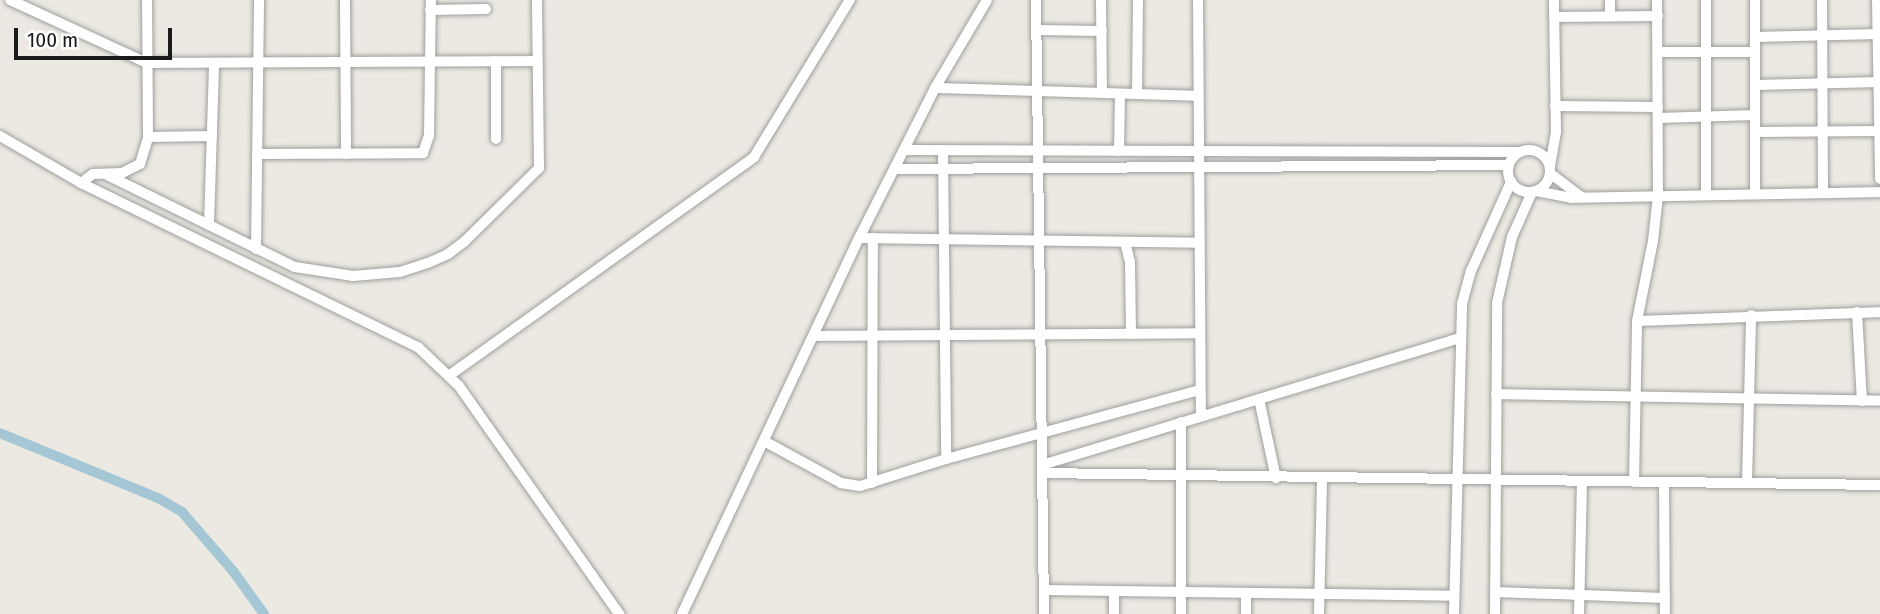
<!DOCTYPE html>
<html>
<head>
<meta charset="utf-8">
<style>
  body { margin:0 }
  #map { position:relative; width:1880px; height:614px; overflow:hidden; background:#ebe9e1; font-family:"Fira Sans Condensed",sans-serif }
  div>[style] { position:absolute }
  .canal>* { height:10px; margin:-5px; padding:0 5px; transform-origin:5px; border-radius:5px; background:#a5c6d5 }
  .roads { filter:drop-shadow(0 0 2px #9e9e9e) drop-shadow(0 0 2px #9e9e9e) }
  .minor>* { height:10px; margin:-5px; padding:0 5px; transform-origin:5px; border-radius:5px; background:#fff }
  .minor>.ring { margin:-5px; padding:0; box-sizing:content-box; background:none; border:10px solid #fff; border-radius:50% }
  span { translate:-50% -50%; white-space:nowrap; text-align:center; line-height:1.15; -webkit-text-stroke:7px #fff; paint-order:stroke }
  .scale { position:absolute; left:14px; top:28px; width:158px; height:32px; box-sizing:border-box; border:4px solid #1a1a1a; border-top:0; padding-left:9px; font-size:21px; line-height:24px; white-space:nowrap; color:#1a1a1a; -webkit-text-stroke:5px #fff; paint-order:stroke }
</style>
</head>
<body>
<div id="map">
  <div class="canal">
    <i style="left:0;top:433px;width:171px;rotate:22.4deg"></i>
    <i style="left:158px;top:498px;width:28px;rotate:30deg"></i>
    <i style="left:182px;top:512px;width:78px;rotate:49.2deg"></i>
    <i style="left:233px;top:571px;width:53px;rotate:54.2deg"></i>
  </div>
  <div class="roads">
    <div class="minor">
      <i style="left:10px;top:0;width:151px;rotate:24.7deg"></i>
      <i style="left:147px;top:63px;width:390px;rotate:-0.3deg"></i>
      <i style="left:345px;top:0;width:154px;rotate:89.6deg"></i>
      <i style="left:1036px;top:0;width:614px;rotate:89.25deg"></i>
      <i style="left:1101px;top:0;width:93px;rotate:89.4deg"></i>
      <i style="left:1198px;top:0;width:416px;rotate:89.6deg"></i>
      <i style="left:1610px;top:0;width:16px;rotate:90deg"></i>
      <i style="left:1706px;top:0;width:195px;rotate:90deg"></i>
      <i style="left:1822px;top:0;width:193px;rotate:89.7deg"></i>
      <i style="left:1877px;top:0;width:179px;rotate:89deg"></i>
      <i style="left:430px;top:10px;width:56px;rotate:-1deg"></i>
      <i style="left:1554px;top:17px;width:104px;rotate:-0.6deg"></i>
      <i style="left:1036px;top:30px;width:66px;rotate:0.9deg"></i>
      <i style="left:1755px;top:37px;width:122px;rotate:-1.4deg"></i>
      <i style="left:1658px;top:52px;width:97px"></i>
      <i style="left:496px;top:61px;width:78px;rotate:90deg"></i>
      <i style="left:1755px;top:85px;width:125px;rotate:-1.4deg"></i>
      <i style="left:935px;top:88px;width:263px;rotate:1.7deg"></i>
      <i style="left:1137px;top:94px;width:94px;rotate:-89.4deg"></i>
      <i style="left:1555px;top:106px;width:103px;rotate:0.6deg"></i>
      <i style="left:1658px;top:118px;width:97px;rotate:-1.8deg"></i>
      <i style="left:1755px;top:132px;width:124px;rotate:-0.5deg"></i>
      <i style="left:0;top:136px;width:94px;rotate:30.1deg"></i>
      <i style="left:81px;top:183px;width:376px;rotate:26deg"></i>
      <i style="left:419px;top:348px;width:55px;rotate:43.5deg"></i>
      <i style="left:459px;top:386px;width:279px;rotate:54.9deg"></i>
      <i style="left:148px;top:137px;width:64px;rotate:-0.9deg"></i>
      <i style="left:905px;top:150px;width:616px;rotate:0.19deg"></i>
      <i style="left:943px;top:150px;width:309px;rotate:89.4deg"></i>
      <i class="ring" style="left:1508px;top:150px;width:32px;height:32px"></i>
      <i style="left:1119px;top:151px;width:57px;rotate:-89deg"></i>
      <i style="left:257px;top:154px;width:166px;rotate:-0.3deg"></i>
      <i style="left:423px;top:153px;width:18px;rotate:-71deg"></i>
      <i style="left:429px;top:136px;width:136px;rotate:-89.2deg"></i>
      <i style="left:1550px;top:166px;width:35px;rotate:-80deg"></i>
      <i style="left:1556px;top:132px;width:132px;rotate:-90.9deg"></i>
      <i style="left:896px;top:169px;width:613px;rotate:-0.37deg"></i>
      <i style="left:1551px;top:174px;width:39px;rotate:37deg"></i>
      <i style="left:107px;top:175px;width:209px;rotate:26.1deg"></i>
      <i style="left:295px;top:267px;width:59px;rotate:8.8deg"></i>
      <i style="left:353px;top:276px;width:47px;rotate:-4.9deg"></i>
      <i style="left:400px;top:272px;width:29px;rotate:-18deg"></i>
      <i style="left:428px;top:263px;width:22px;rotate:-24deg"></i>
      <i style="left:448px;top:254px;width:21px;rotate:-37deg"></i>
      <i style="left:465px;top:241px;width:104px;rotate:-44.6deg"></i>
      <i style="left:539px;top:168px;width:168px;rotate:-90.7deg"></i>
      <i style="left:81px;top:183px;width:15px;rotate:-37deg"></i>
      <i style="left:93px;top:174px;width:29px;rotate:-2deg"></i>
      <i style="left:122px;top:173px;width:20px;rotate:-27deg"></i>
      <i style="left:140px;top:164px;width:28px;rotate:-73deg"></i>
      <i style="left:148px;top:137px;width:137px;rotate:-90.4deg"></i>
      <i style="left:1536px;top:191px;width:36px;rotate:11deg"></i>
      <i style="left:1571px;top:198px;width:309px;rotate:-1.1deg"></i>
      <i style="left:1755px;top:194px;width:194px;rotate:-90deg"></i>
      <i style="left:209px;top:225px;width:162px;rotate:-88.2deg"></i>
      <i style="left:859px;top:238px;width:340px;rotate:0.8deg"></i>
      <i style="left:1125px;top:242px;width:21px;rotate:76deg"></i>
      <i style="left:1130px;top:262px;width:72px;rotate:89.2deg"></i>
      <i style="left:256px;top:249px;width:249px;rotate:-89.3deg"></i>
      <i style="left:1857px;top:312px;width:89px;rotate:86.8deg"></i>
      <i style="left:1637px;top:321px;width:82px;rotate:-78.7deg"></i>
      <i style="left:1653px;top:241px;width:45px;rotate:-83.7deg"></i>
      <i style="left:1658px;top:196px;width:196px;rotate:-90.3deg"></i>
      <i style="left:814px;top:336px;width:386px;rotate:-0.4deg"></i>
      <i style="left:450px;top:375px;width:374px;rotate:-35.6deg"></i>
      <i style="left:754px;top:157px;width:184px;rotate:-58.6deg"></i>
      <i style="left:1496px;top:394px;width:384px;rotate:1deg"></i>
      <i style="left:1259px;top:399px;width:81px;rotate:77.9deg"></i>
      <i style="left:1181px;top:422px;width:192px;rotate:90deg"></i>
      <i style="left:764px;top:441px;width:88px;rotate:28.6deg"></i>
      <i style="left:841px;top:483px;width:19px;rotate:9deg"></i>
      <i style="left:860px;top:486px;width:90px;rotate:-17.4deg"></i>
      <i style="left:946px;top:459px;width:263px;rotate:-15.2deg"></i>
      <i style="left:1042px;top:465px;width:436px;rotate:-16.9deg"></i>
      <i style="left:1042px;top:473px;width:838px;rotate:0.82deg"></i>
      <i style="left:1634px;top:482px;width:161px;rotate:-88.9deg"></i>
      <i style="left:1637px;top:321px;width:243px;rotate:-2.1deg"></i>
      <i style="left:872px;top:483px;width:245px;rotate:-89.8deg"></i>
      <i style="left:1664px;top:483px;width:131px;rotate:89.6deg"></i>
      <i style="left:1747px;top:483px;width:168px;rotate:-88.6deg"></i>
      <i style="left:1044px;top:590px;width:410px;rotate:0.8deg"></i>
      <i style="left:1495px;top:592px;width:170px;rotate:2deg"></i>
      <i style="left:682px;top:614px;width:416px;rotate:-64.8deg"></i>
      <i style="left:859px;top:238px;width:168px;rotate:-63.1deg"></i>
      <i style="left:935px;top:88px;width:102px;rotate:-59.4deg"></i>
      <i style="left:1114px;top:614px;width:23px;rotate:-90deg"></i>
      <i style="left:1246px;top:614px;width:21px;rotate:-90deg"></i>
      <i style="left:1319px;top:614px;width:135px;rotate:-88.7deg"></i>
      <i style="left:1454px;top:614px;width:310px;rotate:-88.5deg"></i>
      <i style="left:1462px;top:304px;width:34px;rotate:-75deg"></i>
      <i style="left:1471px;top:271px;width:98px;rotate:-65.8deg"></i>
      <i style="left:1495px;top:614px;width:311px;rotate:-89.6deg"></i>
      <i style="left:1497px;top:303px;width:68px;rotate:-77.2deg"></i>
      <i style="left:1512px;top:237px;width:49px;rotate:-66deg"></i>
      <i style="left:1579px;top:614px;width:132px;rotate:-88.7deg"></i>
    </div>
  </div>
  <div class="scale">100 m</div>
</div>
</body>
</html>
